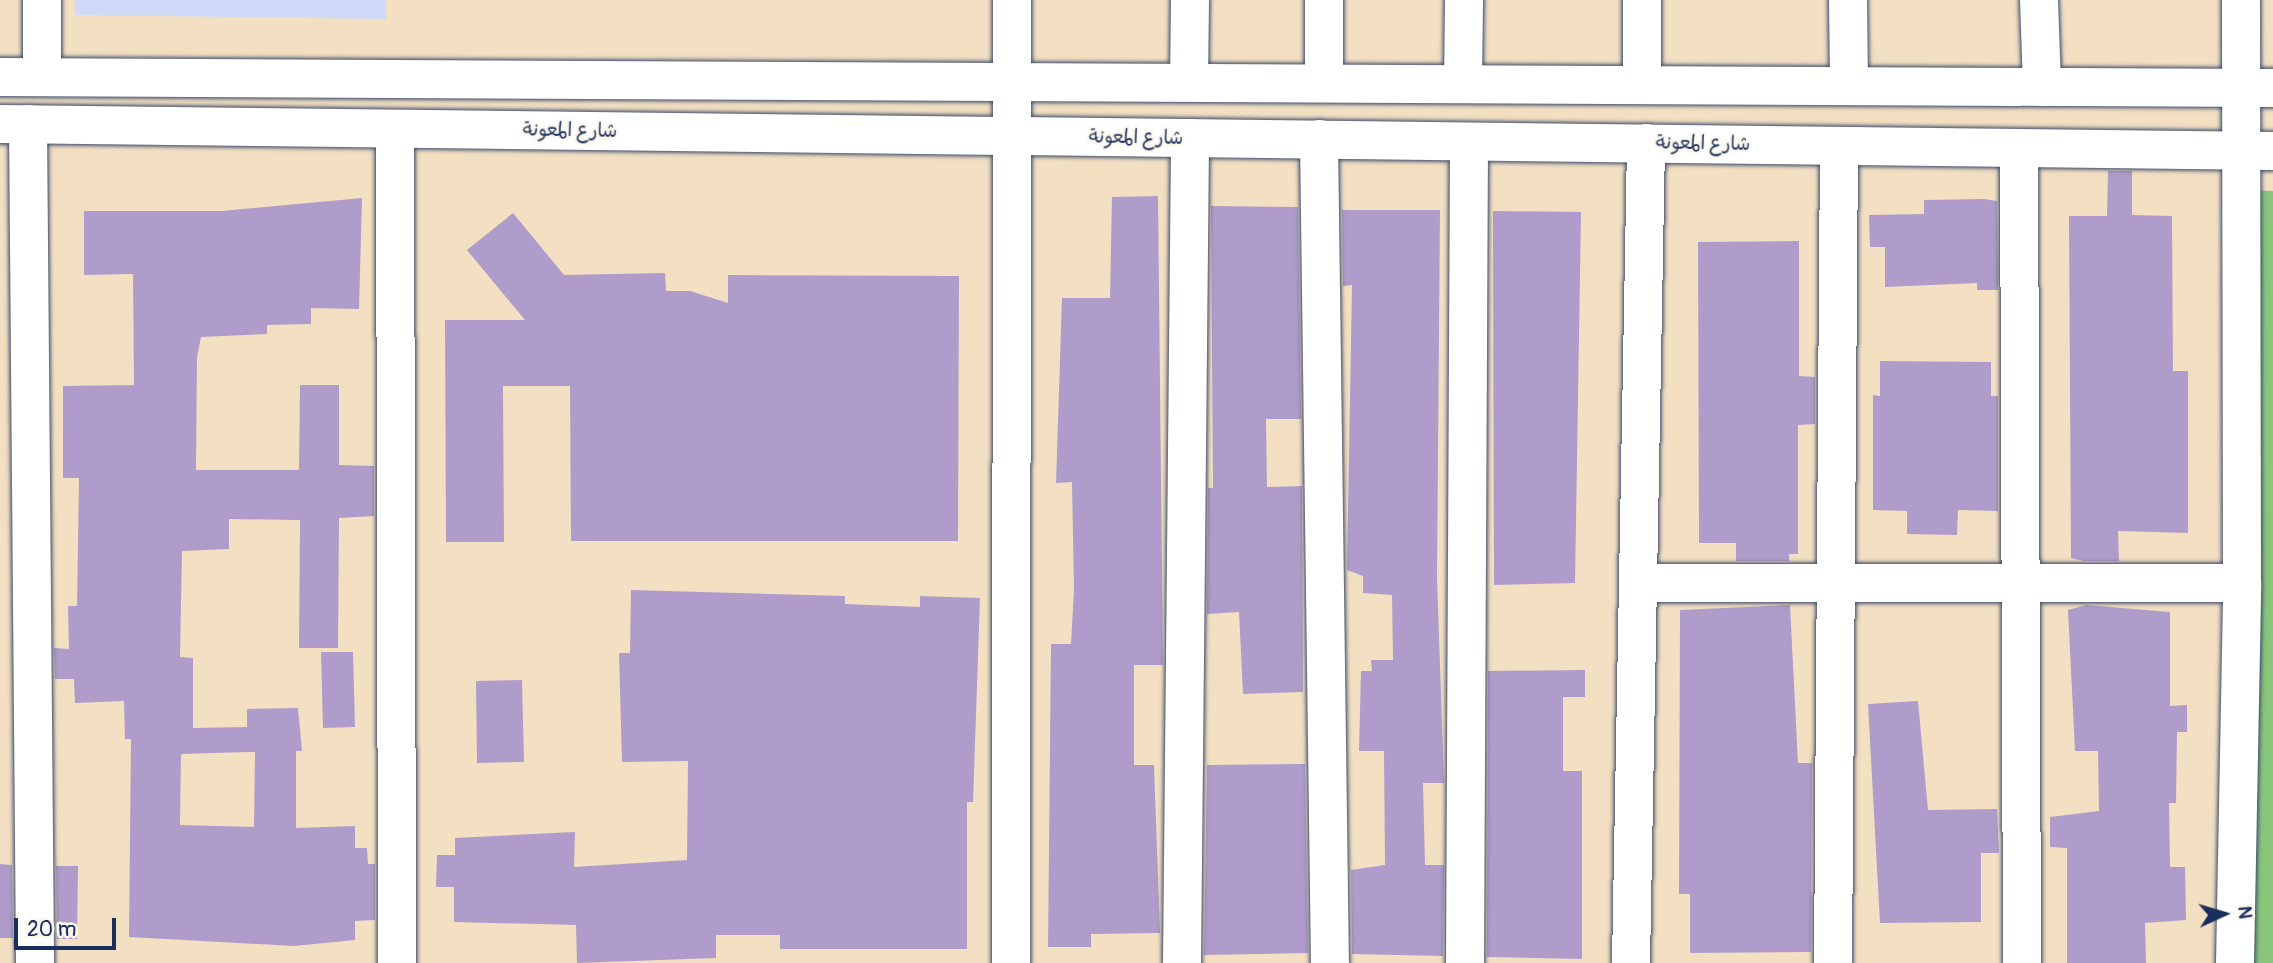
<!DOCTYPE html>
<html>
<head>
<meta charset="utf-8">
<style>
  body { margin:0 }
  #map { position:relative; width:2273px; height:963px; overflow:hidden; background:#f3e0c2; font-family:Pangolin,"Playpen Sans Arabic",sans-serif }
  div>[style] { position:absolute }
  .built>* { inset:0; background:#cfdaf9 }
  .green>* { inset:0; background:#89c67b }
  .building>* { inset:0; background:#af9cca }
  .roads { filter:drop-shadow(0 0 2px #3b4a6d) drop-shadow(0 0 2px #3b4a6d) }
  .minor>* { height:38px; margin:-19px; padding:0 19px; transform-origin:19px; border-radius:19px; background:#fff }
  .highway>* { height:38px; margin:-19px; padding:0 19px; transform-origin:19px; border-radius:19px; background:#fff }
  span { translate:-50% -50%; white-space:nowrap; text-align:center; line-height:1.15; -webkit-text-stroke:5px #fbf7ec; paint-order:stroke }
  .street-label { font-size:19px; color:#1b2f5e }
  .north { position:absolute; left:2189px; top:879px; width:70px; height:70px; -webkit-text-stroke:5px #fbf7ec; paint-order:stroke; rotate:86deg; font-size:19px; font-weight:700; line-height:28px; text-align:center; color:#1b2f5e }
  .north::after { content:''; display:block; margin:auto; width:24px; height:32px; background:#1b2f5e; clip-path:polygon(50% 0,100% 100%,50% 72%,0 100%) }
  .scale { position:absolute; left:14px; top:918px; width:102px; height:32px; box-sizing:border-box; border:4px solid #1b2f5e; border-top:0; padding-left:9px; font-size:21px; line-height:24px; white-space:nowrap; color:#1b2f5e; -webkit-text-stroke:5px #fbf7ec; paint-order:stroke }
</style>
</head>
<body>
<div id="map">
  <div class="built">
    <i style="clip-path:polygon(75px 0,386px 0,386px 19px,75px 15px)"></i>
  </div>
  <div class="green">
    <i style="clip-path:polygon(2240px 190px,2273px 191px,2273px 963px,2235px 963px)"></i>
  </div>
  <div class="building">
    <i style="clip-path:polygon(2108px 171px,2132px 171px,2132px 215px,2172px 216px,2173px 371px,2188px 371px,2188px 533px,2118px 531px,2119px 561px,2084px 561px,2071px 558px,2069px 216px,2107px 216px)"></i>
    <i style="clip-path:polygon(1158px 196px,1163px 665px,1134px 665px,1134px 765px,1154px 765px,1160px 933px,1091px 934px,1091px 947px,1048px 947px,1051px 644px,1071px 644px,1074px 589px,1072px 482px,1056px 483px,1062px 298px,1110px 298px,1112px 197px)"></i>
    <i style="clip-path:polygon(evenodd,362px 198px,359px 309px,311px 308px,311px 324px,267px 325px,267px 334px,201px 337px,197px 358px,196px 470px,299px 470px,300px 385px,339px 385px,339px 465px,374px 466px,374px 516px,339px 518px,338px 648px,299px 648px,300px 520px,229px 519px,229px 549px,182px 551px,180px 657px,193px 658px,193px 728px,247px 727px,247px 709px,298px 708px,302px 751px,296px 751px,296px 828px,355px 826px,355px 848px,367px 848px,368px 864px,375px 864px,375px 920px,355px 921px,355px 940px,294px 946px,129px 937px,131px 739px,125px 739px,124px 701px,75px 703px,74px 679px,55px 679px,54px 648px,69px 649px,68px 606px,77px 606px,79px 478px,63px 478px,63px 386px,134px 385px,133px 274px,84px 275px,84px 211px,222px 211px,362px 198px,248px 752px,255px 752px,254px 827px,180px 825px,181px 754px,248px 752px)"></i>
    <i style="clip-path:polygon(1984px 199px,1997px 201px,1998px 290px,1977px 290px,1977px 283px,1885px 287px,1885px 247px,1870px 247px,1869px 215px,1924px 214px,1924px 200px)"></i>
    <i style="clip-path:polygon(1211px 206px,1298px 207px,1301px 419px,1266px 419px,1267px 487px,1302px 486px,1303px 692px,1243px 694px,1239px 612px,1207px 614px,1208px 488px,1213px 488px)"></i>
    <i style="clip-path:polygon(1342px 210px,1440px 210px,1437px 577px,1444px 783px,1423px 783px,1425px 865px,1444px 865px,1443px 956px,1352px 954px,1351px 870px,1385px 865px,1384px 751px,1359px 751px,1361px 671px,1372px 671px,1371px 660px,1393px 660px,1392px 595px,1363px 593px,1363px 576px,1347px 570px,1352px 285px,1343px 286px)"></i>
    <i style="clip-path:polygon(1493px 211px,1581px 212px,1575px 583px,1494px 585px)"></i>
    <i style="clip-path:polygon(513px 213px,564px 275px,665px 273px,666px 291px,690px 291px,728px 303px,728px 275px,959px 276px,958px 541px,571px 541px,570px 386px,503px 386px,504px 542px,446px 542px,445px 320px,525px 320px,467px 250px)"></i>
    <i style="clip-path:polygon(1799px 241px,1799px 376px,1815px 377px,1815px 424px,1798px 425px,1798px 554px,1789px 554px,1789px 561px,1736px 561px,1736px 543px,1699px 543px,1698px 242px)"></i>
    <i style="clip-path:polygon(1880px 361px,1991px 362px,1991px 396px,1998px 396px,1998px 511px,1958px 510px,1957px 535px,1907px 534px,1907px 511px,1873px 510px,1873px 395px,1880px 396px)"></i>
    <i style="clip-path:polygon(631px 590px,845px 596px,845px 604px,920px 607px,920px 596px,980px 598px,973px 802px,967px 802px,967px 949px,780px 949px,780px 935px,716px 935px,716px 958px,577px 963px,576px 925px,454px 922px,454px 887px,436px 887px,437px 855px,455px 855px,455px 838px,575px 832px,574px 867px,687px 860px,688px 761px,622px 762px,619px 653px,630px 653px)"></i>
    <i style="clip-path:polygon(1790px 605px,1798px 763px,1812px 763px,1811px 952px,1690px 953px,1690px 894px,1679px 894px,1680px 610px)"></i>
    <i style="clip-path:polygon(2086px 605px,2170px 612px,2170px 706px,2187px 705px,2187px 732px,2177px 732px,2176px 803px,2169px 803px,2170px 867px,2185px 867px,2186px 920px,2145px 923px,2146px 963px,2067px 963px,2067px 848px,2050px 847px,2050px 817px,2099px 811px,2098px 751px,2075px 751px,2068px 610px)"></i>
    <i style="clip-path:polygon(321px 652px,353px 652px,355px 727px,323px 728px)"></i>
    <i style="clip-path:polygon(1585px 670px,1585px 697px,1563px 697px,1563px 771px,1582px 771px,1582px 959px,1487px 957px,1488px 671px)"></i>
    <i style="clip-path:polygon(522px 680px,524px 762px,477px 763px,476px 681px)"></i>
    <i style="clip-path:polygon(1918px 701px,1928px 810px,1997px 809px,1999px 853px,1981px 853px,1981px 922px,1880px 923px,1868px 704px)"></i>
    <i style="clip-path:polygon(1305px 764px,1308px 953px,1204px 955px,1207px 765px)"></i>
    <i style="clip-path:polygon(0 864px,12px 865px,13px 938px,0 938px)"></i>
    <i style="clip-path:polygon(56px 866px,78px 866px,77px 939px,57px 939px)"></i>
  </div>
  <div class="roads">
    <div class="minor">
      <i style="left:42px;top:0;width:77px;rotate:90deg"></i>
      <i style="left:1848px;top:0;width:86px;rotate:89.3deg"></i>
      <i style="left:2039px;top:0;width:87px;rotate:88deg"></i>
      <i style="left:1189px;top:82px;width:82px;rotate:-89.3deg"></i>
      <i style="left:1324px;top:83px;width:83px;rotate:-90deg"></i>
      <i style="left:1463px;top:84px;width:84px;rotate:-89.3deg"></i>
      <i style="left:1642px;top:85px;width:85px;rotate:-90deg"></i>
      <i style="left:28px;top:124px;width:839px;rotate:89.52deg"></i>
      <i style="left:395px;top:129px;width:834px;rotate:89.86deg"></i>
      <i style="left:1319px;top:139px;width:824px;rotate:89.24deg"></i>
      <i style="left:2019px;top:148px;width:815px;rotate:89.79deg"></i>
      <i style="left:1638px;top:583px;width:604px"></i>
      <i style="left:1011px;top:963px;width:963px;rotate:-89.94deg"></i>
      <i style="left:1182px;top:963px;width:825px;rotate:-89.44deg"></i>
      <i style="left:1465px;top:963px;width:821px;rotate:-89.72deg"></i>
      <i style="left:1631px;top:963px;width:820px;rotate:-88.95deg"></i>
      <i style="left:1833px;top:963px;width:817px;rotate:-89.58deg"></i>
      <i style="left:2235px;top:963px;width:380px;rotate:-88.9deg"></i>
      <i style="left:2242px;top:583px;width:583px;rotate:-90.1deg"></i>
    </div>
    <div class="highway">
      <i style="left:0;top:77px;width:2273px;rotate:0.28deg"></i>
      <i style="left:0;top:124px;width:2273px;rotate:0.68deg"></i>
    </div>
  </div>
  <div class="street-label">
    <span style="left:570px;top:131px;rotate:1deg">شارع المعونة</span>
    <span style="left:1136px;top:138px;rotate:1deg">شارع المعونة</span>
    <span style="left:1703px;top:144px;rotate:1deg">شارع المعونة</span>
  </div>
  <div class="north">N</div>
  <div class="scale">20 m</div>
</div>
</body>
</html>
